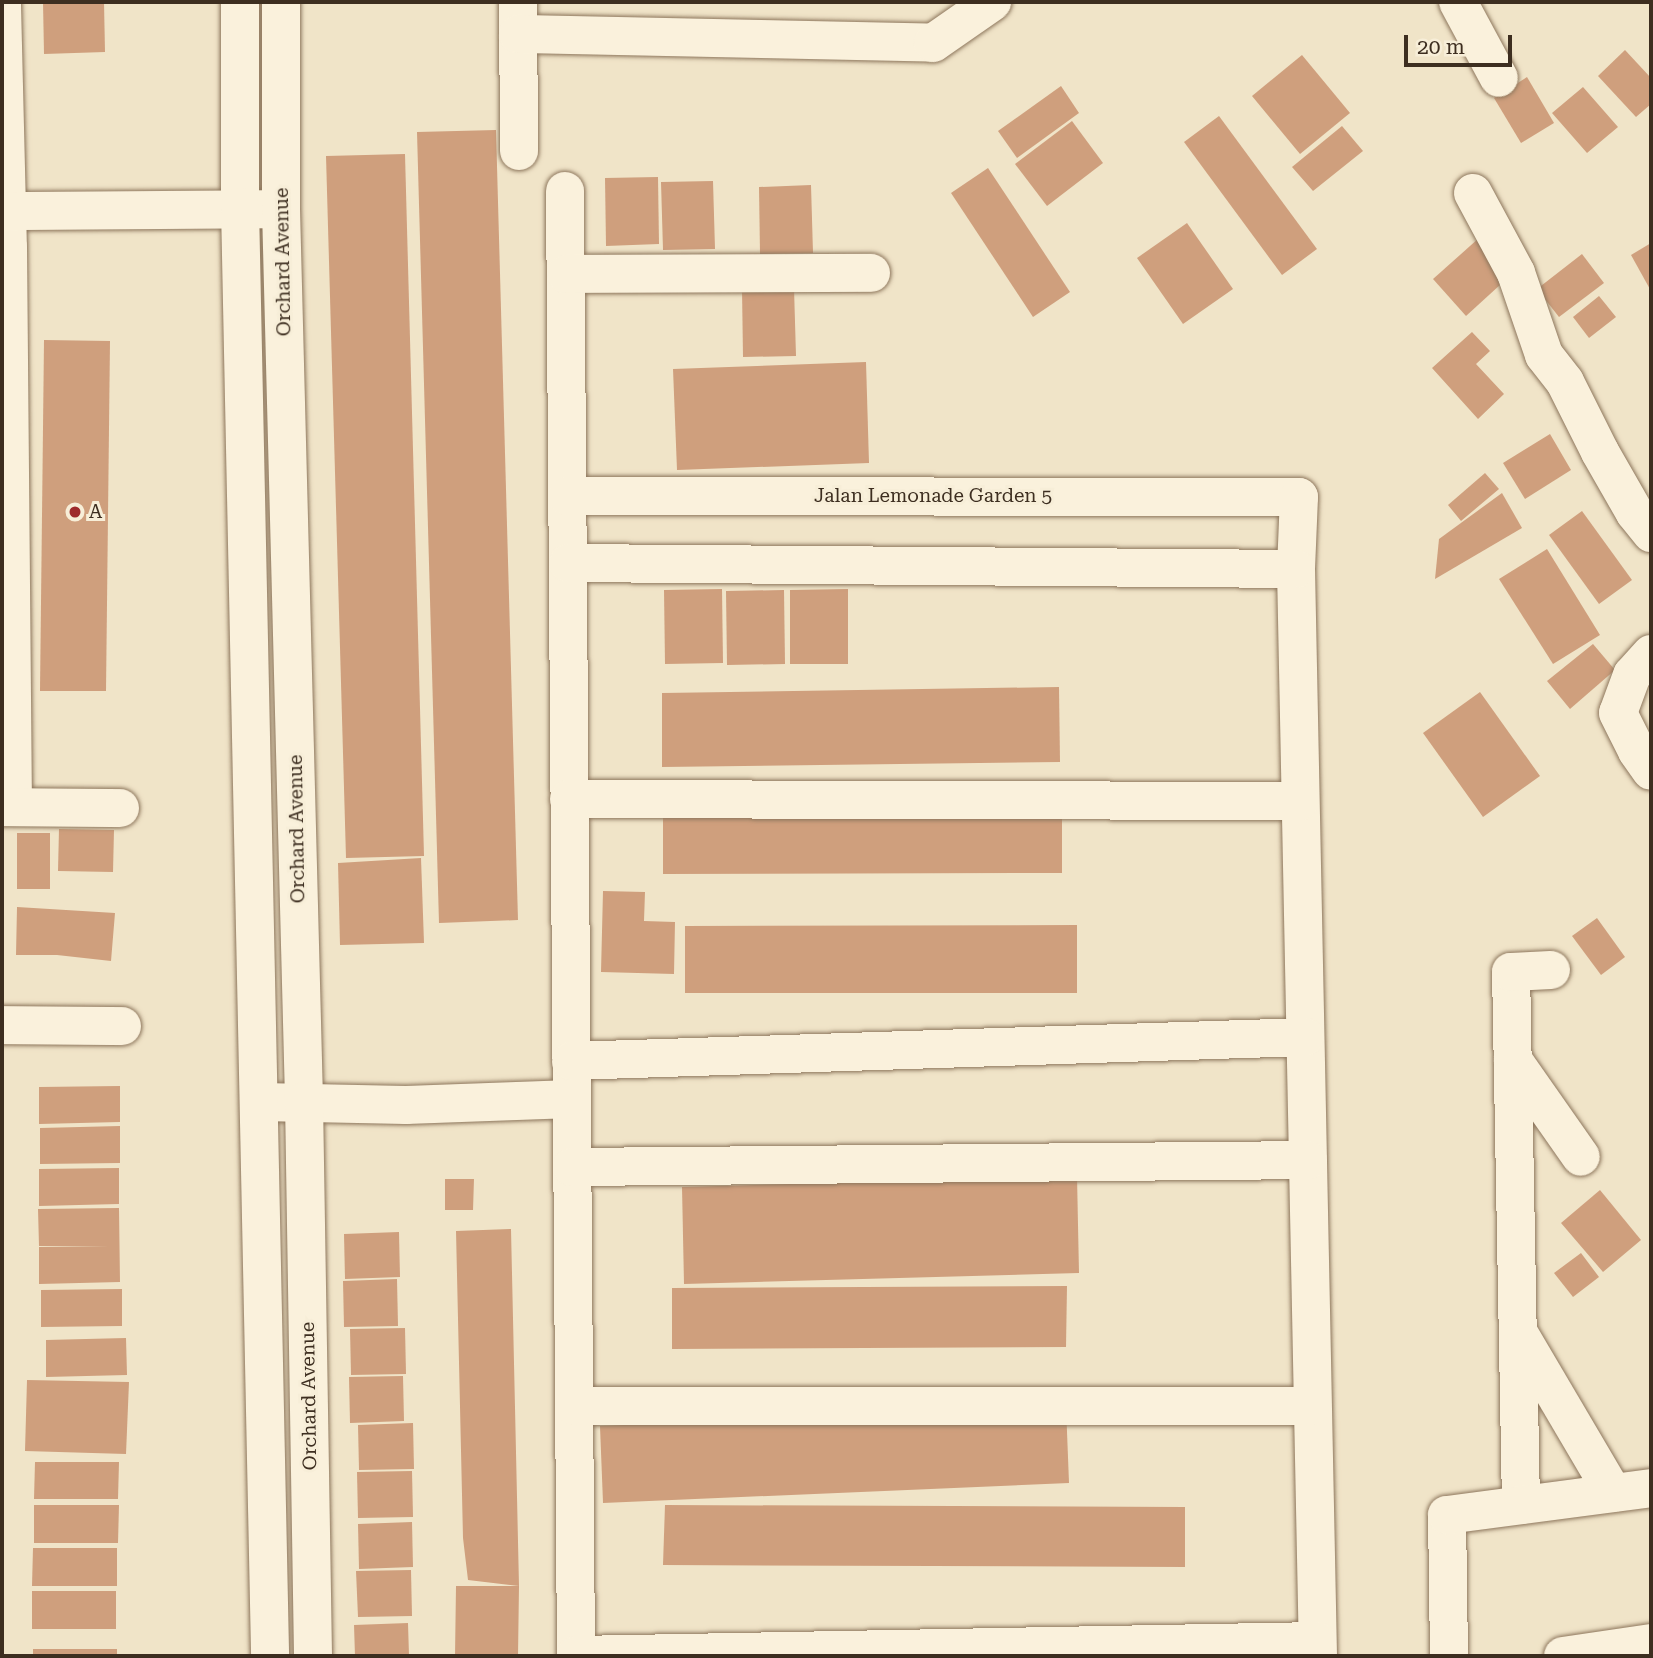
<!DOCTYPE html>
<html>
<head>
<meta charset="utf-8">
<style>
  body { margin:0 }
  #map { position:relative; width:1653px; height:1658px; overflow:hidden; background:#f0e4c8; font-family:"Roboto Serif",serif }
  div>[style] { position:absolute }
  .building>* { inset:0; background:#cf9f7d }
  .roads { filter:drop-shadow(0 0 2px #8d765c) drop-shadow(0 0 2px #8d765c) }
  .street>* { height:38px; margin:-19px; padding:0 19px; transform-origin:19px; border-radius:19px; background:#faf1dc }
  .secondary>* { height:38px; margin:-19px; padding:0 19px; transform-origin:19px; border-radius:19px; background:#faf1dc }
  .dots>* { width:19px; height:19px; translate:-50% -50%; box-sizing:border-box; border:4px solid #f7eed8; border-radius:50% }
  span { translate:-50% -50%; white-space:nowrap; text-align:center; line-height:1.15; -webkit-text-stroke:6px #f7eed8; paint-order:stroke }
  .street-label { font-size:19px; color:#3d2e20 }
  .poi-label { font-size:19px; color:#3d2e20 }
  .left { translate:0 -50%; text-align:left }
  .frame { position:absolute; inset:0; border:4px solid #3d2e20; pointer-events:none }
  .scale { position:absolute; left:1404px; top:35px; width:108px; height:32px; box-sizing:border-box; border:4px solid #3d2e20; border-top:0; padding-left:9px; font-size:21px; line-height:24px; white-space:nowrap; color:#3d2e20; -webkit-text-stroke:5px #f7eed8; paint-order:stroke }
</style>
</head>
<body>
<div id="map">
  <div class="building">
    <i style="clip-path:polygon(43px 2px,104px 2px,105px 52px,44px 54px)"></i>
    <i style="clip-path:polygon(1625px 50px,1651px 78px,1651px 104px,1636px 117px,1598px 76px)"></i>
    <i style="clip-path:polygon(1302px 55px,1350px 113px,1300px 154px,1252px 96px)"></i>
    <i style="clip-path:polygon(1527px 77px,1554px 123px,1521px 143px,1494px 98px)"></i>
    <i style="clip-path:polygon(1061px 86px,1079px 113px,1017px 158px,998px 131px)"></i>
    <i style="clip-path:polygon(1583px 87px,1618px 127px,1587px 153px,1552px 113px)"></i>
    <i style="clip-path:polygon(1219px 116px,1317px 249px,1282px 275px,1184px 142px)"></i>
    <i style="clip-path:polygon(1072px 121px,1103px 163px,1047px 206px,1015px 164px)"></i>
    <i style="clip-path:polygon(1342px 126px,1363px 151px,1313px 191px,1292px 167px)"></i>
    <i style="clip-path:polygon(496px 130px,518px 920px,439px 923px,417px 132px)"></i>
    <i style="clip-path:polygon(405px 154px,424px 856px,346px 858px,326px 156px)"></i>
    <i style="clip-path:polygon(988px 168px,1070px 292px,1033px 317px,951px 193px)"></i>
    <i style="clip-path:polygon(658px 177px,659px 244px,606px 246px,605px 178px)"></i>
    <i style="clip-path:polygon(713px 181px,715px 249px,663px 250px,661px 182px)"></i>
    <i style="clip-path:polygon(811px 185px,813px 253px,760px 254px,759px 187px)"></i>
    <i style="clip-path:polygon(1187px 223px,1233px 289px,1183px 324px,1137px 258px)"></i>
    <i style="clip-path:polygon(1479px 238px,1512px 274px,1466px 316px,1433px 279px)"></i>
    <i style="clip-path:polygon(1651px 243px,1651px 291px,1631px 255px)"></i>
    <i style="clip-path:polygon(1582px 254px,1604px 283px,1559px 317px,1537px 289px)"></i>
    <i style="clip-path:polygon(794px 288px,796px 356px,743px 357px,742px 289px)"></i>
    <i style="clip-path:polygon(1599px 296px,1616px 317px,1589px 338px,1573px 317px)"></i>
    <i style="clip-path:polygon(1472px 332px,1490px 351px,1476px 364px,1504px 394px,1478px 419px,1432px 368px)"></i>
    <i style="clip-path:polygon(44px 340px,110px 341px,106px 691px,40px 691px)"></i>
    <i style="clip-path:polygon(866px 362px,869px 463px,677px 470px,673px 369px)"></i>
    <i style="clip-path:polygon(1550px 434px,1571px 470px,1525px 499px,1503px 463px)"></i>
    <i style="clip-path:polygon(1485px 473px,1499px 489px,1461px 521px,1448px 505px)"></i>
    <i style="clip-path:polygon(1502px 493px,1522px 528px,1435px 579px,1439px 539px)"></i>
    <i style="clip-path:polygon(1582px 511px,1632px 580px,1599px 604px,1549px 535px)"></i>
    <i style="clip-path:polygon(1547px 549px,1600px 635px,1553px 664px,1499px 579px)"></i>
    <i style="clip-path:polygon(722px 589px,723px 663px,665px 664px,664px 590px)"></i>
    <i style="clip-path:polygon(848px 589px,848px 664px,790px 664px,790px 590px)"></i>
    <i style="clip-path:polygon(784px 590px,785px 664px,727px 665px,726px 591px)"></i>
    <i style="clip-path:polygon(1593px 644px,1615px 670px,1570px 709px,1547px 681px)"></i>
    <i style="clip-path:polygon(1059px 687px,1060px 762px,662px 767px,662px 693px)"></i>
    <i style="clip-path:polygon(1480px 692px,1540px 776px,1483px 817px,1423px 733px)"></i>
    <i style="clip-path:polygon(1062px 807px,1062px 873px,663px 874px,663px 808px)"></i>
    <i style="clip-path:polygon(59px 829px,114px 830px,113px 872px,58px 871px)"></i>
    <i style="clip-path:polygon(17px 833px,50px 833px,50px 889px,17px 889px)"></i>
    <i style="clip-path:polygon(421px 858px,424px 943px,340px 945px,338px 863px)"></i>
    <i style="clip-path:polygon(603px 891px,645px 892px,644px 921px,675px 922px,674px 974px,601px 972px)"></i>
    <i style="clip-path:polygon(17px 907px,115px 913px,111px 961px,57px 955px,16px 955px)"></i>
    <i style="clip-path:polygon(1597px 918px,1625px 957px,1601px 975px,1572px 936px)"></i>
    <i style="clip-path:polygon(1077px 925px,1077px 993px,685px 993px,685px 926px)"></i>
    <i style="clip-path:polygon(120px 1086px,120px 1122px,39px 1124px,39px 1087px)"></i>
    <i style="clip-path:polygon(120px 1126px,120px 1163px,40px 1164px,40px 1128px)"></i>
    <i style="clip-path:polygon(119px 1168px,119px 1204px,39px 1206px,39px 1169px)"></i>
    <i style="clip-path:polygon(1077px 1176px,1079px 1273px,684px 1284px,682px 1187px)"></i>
    <i style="clip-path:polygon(445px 1179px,474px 1179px,473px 1210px,445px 1210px)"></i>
    <i style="clip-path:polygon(1600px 1190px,1641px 1240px,1603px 1272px,1561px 1223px)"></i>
    <i style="clip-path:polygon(119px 1208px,120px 1282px,39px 1284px,39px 1247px,109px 1246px,39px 1246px,38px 1209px)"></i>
    <i style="clip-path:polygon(511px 1229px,519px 1586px,518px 1656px,455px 1656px,456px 1586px,519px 1586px,468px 1580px,463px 1538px,456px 1231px)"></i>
    <i style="clip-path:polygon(399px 1232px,400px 1277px,345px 1279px,344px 1234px)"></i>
    <i style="clip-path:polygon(1581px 1253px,1599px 1277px,1573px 1297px,1554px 1273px)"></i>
    <i style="clip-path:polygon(397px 1279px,398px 1326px,344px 1327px,343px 1281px)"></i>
    <i style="clip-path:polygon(1067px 1286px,1066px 1347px,672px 1349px,672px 1288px)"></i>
    <i style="clip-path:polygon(122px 1289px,122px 1326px,41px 1327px,41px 1290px)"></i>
    <i style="clip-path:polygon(405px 1328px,406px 1374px,351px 1375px,350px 1329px)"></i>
    <i style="clip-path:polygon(126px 1338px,127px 1375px,46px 1377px,46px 1340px)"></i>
    <i style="clip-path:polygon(403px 1376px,404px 1421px,350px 1423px,349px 1377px)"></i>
    <i style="clip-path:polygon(27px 1380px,129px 1382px,126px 1454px,25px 1451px)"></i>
    <i style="clip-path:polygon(1066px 1406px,1069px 1483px,603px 1503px,600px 1426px)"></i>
    <i style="clip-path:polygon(413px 1423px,414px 1469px,359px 1470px,358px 1425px)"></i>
    <i style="clip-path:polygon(35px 1462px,119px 1462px,118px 1499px,34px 1499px)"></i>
    <i style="clip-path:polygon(412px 1471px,413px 1517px,358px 1518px,357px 1472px)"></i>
    <i style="clip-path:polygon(34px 1505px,119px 1505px,118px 1543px,34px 1543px)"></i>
    <i style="clip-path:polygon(665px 1505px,1185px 1507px,1185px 1567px,663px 1565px)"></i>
    <i style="clip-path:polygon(412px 1522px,413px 1567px,359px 1569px,358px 1524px)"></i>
    <i style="clip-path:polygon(33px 1548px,117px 1548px,117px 1586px,32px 1586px)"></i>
    <i style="clip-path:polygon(411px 1570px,412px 1616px,358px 1617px,356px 1571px)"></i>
    <i style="clip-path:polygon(32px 1591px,116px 1591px,116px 1629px,32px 1629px)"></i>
    <i style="clip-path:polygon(408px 1623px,409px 1656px,355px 1656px,354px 1625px)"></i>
    <i style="clip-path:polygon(33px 1649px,117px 1649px,117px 1656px,33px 1656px)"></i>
  </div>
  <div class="roads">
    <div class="street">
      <i style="left:518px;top:2px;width:149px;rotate:89.6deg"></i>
      <i style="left:1458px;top:2px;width:86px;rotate:61.7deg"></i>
      <i style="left:2px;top:5px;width:242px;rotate:88.6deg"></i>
      <i style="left:8px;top:247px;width:560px;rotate:89.49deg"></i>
      <i style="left:518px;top:34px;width:415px;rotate:1.2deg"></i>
      <i style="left:933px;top:43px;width:72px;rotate:-34.8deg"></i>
      <i style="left:565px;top:191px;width:1465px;rotate:89.57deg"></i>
      <i style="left:1473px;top:193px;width:91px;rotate:61.7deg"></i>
      <i style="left:1516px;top:273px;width:87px;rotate:71.1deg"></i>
      <i style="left:1544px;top:355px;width:34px;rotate:52deg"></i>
      <i style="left:1565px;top:382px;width:78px;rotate:63.4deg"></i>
      <i style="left:1600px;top:452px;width:70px;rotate:60.2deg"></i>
      <i style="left:1635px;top:513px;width:26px;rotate:51deg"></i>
      <i style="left:6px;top:211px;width:275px;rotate:-0.4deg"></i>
      <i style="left:566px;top:274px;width:305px;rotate:-0.2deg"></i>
      <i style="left:567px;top:496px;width:732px;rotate:0.08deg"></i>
      <i style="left:1299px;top:497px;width:72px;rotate:92.4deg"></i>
      <i style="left:1296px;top:569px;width:1087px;rotate:88.84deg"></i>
      <i style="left:568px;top:563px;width:728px;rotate:0.47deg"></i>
      <i style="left:1651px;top:654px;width:28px;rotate:132deg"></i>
      <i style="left:1632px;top:675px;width:40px;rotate:110.2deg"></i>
      <i style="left:1618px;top:713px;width:42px;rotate:63.4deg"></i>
      <i style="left:1637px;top:751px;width:24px;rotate:55deg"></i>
      <i style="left:569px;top:799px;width:731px;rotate:0.16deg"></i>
      <i style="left:2px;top:807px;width:118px;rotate:0.5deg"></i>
      <i style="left:2px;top:1025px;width:120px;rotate:0.5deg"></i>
      <i style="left:1513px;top:1060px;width:118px;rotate:55deg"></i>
      <i style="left:571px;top:1061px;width:734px;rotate:-1.87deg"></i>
      <i style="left:261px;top:1102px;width:145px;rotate:1.2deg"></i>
      <i style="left:406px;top:1105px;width:166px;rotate:-2.1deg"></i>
      <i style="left:572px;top:1167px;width:736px;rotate:-0.54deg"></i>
      <i style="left:1520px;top:1335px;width:183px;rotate:59.5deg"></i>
      <i style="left:574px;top:1406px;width:738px"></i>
      <i style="left:1521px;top:1505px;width:533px;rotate:-91.07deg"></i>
      <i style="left:1511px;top:972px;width:40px;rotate:-2.9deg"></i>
      <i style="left:576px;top:1655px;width:741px;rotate:-1.08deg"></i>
      <i style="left:1449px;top:1656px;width:141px;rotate:-90.8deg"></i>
      <i style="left:1447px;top:1515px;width:206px;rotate:-7.5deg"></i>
      <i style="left:1563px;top:1656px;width:89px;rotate:-8.4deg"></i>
    </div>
    <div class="secondary">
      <i style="left:240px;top:2px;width:205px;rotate:90deg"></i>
      <i style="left:240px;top:207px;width:1449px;rotate:88.81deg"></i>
      <i style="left:281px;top:2px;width:207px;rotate:90deg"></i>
      <i style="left:281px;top:209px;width:892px;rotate:88.52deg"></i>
      <i style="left:304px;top:1101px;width:555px;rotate:89.07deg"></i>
    </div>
  </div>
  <div class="dots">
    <i style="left:75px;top:512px;background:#9e2a2b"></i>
  </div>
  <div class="street-label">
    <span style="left:283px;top:262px;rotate:-91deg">Orchard Avenue</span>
    <span style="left:933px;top:496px">Jalan Lemonade Garden 5</span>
    <span style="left:297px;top:829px;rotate:-91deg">Orchard Avenue</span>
    <span style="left:309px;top:1396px;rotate:-91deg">Orchard Avenue</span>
  </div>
  <div class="poi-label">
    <span class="left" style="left:89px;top:512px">A</span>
  </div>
  <div class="frame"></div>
  <div class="scale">20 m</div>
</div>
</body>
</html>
